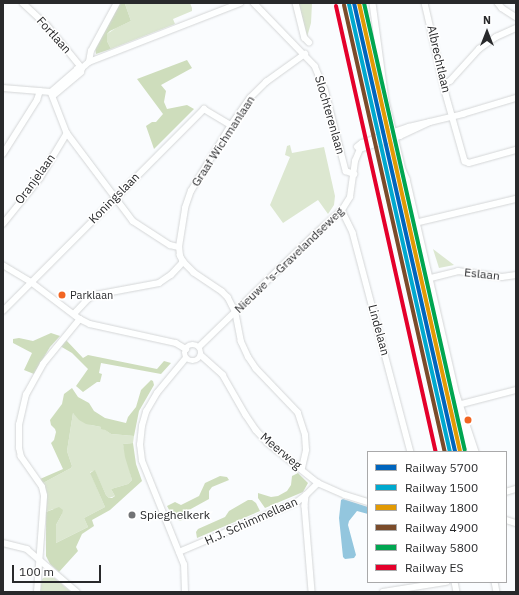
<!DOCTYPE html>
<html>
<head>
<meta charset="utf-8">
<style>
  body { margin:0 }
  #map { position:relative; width:519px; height:595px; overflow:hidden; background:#fafcfe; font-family:"IBM Plex Sans",sans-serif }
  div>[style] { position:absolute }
  .green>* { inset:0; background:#dce7d0 }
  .forest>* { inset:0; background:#ceddbc }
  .water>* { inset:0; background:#93c6de }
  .roads { filter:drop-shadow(0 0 1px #d4d6d7) drop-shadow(0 0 1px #d4d6d7) }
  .minor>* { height:5.5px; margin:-2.75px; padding:0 2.75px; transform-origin:2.75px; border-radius:2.75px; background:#feffff }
  .minor>.ring { margin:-2.75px; padding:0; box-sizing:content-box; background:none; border:5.5px solid #feffff; border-radius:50% }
  .rail-1>* { height:4px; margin:-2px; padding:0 2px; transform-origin:2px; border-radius:2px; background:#0065bd }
  .rail-2>* { height:4px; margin:-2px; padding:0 2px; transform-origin:2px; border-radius:2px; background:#00a9ce }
  .rail-3>* { height:4px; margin:-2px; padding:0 2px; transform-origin:2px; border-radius:2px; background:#e29a04 }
  .rail-4>* { height:4px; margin:-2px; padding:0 2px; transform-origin:2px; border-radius:2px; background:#7a4b2a }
  .rail-5>* { height:4px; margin:-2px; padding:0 2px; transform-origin:2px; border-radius:2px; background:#00a651 }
  .rail-6>* { height:4px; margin:-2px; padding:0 2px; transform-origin:2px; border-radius:2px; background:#e4002b }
  .dots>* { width:11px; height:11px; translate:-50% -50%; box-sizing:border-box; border:2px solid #fff; border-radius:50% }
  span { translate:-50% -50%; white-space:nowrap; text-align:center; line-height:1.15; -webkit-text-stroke:3px #fff; paint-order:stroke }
  .bus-label { font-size:11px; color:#28292b }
  .left { translate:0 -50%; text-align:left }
  .street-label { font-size:12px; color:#28292b }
  .poi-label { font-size:12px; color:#28292b }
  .frame { position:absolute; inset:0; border:4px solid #28292b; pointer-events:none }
  .legend { position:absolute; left:367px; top:451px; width:140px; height:132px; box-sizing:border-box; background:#fff; border:1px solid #a9a9aa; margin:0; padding:5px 7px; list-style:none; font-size:12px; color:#28292b }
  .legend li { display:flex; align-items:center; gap:8px; height:20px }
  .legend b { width:20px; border:1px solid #a9a9aa }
  .north { position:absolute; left:467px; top:12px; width:40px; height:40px; -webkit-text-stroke:3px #fff; paint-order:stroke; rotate:0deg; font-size:11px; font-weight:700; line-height:16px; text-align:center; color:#28292b }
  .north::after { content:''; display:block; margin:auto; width:14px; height:18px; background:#28292b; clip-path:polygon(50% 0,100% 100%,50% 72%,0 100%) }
  .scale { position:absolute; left:12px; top:565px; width:89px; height:18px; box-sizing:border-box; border:2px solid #28292b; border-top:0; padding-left:5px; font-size:12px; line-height:14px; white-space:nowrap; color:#28292b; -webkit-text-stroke:3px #fff; paint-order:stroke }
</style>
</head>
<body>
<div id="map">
  <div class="green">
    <i style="clip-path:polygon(128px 3px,190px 3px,192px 8px,192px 11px,173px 19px,175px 24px,111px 49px,107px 41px,107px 34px,116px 28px,131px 21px,125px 4px)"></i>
    <i style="clip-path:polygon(298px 3px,312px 3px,311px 23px,307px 37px)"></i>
    <i style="clip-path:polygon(290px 145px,292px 153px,324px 147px,335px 196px,334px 205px,328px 214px,318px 200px,283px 223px,270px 205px,290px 157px,285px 155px,287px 146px)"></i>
    <i style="clip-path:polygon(433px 249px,454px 265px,439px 268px)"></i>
    <i style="clip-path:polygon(73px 413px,91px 425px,101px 427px,111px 434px,134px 436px,133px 443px,123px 444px,132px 480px,128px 484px,111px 489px,115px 496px,109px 498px,106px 495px,95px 471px,90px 472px,105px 507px,84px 518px,88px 527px,56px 543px,56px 525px,62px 514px,53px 509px,46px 512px,47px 493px,43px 483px,71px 468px,72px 466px,67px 451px)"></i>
    <i style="clip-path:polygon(48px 574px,52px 576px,71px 592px,40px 592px,42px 579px)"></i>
  </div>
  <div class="forest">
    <i style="clip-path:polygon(120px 3px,128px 3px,125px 4px,131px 21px,110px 31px,107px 34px,107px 41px,111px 49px,96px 54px,95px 48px)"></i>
    <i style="clip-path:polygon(187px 60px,192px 68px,161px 85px,166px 91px,164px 102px,167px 109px,187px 105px,194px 109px,154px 149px,146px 126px,152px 122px,156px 122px,163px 114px,137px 79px)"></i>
    <i style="clip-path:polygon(51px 333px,60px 336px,50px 347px,34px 374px,24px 370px,32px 353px,13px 343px,13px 339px,19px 338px,33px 341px)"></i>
    <i style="clip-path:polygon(66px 340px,83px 358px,88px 355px,157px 369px,164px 361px,171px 363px,161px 374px,101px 363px,99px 373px,102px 374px,100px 382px,97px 382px,83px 392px,76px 386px,88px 369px,72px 353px,60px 346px)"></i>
    <i style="clip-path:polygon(151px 380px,153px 381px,154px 385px,139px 411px,134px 436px,111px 434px,105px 430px,101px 429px,101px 427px,86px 424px,79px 420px,73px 413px,67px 451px,72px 466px,71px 468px,43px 483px,40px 479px,63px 469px,51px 443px,54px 440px,56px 432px,55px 429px,51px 425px,50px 420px,62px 404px,64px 394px,72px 388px,78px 397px,89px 403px,94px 411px,105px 418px,126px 423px,128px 417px,136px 407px,141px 390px)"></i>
    <i style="clip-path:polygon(133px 443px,136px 464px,142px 481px,110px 510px,92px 520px,94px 526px,82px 534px,76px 547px,78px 551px,59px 572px,50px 564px,46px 556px,46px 512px,59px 507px,63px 510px,62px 514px,56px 525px,56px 543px,88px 527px,84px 518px,105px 507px,90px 473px,95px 470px,106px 495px,109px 498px,112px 498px,115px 496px,111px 489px,128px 484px,132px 480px,125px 457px,123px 444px)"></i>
    <i style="clip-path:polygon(298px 473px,308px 483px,303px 492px,265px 508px,258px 498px,258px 493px,271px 497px,278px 496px,287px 491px,291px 485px,292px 476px)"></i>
    <i style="clip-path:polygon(220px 476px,227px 477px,229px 480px,212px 487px,209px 491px,209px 499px,189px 510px,189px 517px,180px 521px,173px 517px,167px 506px,175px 502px,181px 505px,199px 496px,205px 483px)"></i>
    <i style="clip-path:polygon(248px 500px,252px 500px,256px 503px,260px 511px,197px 538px,196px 532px,198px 529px,225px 517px,229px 511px)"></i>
  </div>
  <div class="water">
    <i style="clip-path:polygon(343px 499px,368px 507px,368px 514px,357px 511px,349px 521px,348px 525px,356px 555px,354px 558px,345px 559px,343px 557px,339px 518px,341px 500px)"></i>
  </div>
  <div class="roads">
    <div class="minor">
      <i style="left:23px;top:3px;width:33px;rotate:43deg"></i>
      <i style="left:47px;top:25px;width:55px;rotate:50.9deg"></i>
      <i style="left:254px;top:3px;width:88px;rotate:45.9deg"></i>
      <i style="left:315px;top:66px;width:25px;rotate:67deg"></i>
      <i style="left:325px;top:89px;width:85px;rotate:75.6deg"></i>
      <i style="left:346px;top:171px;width:9px;rotate:21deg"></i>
      <i style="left:296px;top:3px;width:36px;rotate:76deg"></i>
      <i style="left:305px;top:38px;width:6px;rotate:45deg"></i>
      <i style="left:373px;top:3px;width:99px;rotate:82.4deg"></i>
      <i style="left:386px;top:101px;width:71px;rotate:76.2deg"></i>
      <i style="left:403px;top:170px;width:10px;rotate:66deg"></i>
      <i style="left:407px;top:179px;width:222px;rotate:77deg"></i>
      <i style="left:457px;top:395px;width:60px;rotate:71.6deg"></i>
      <i style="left:425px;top:3px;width:93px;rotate:77deg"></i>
      <i style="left:446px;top:94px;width:70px;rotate:74.2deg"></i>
      <i style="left:465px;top:161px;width:4px;rotate:27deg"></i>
      <i style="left:469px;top:163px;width:49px;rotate:-15.5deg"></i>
      <i style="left:498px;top:3px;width:6px;rotate:51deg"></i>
      <i style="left:502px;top:8px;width:17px;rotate:33deg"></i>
      <i style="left:89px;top:62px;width:11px;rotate:-80deg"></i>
      <i style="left:91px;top:51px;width:55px;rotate:-61.6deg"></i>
      <i style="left:444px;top:84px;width:7px;rotate:-27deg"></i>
      <i style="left:450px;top:81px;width:43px;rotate:-47.8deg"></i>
      <i style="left:479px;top:49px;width:21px;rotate:-35deg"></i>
      <i style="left:496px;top:37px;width:22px;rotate:-24deg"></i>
      <i style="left:3px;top:88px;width:48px;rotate:4.8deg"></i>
      <i style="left:51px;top:92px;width:35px;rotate:-41deg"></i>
      <i style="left:77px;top:69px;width:5px;rotate:-11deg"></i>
      <i style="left:51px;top:92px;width:44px;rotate:68.7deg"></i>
      <i style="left:67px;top:133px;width:110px;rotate:53.1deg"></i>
      <i style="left:133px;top:221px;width:44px;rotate:33deg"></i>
      <i style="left:170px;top:245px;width:9px;rotate:13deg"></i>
      <i style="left:54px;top:95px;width:35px;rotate:-40deg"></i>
      <i style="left:81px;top:72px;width:4px;rotate:-76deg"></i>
      <i style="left:82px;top:68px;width:9px;rotate:-41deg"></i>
      <i style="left:89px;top:62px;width:162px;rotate:-21.3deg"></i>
      <i style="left:357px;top:147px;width:6px;rotate:-39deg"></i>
      <i style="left:362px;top:143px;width:50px;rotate:-18.8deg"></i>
      <i style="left:409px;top:127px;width:56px;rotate:-13.5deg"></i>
      <i style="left:463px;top:114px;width:55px;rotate:-16.8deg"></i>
      <i style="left:3px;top:154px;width:64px;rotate:-57.8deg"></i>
      <i style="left:37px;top:100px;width:9px;rotate:-72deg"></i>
      <i style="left:403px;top:172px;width:18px;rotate:87deg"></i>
      <i style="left:404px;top:190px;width:213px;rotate:77deg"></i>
      <i style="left:452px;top:398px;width:56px;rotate:70.3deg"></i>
      <i style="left:342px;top:210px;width:25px;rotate:64deg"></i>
      <i style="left:353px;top:233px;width:227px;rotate:75.2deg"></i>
      <i style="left:415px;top:223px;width:104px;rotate:-13.4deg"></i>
      <i style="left:3px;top:224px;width:59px;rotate:-51.2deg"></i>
      <i style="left:40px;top:178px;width:52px;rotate:-59deg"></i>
      <i style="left:3px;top:265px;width:33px;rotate:31deg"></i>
      <i style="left:31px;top:282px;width:61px;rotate:37.1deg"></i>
      <i style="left:80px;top:319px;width:11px;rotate:27deg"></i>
      <i style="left:90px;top:324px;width:88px;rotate:12.5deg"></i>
      <i style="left:176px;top:343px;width:12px;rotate:31deg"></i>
      <i style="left:427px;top:279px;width:32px;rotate:-14deg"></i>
      <i style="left:458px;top:271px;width:44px;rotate:7.8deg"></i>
      <i style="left:502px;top:277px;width:14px;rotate:-8deg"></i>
      <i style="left:3px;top:311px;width:285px;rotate:-45.1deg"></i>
      <i style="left:204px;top:109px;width:31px;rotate:31deg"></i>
      <i style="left:74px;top:314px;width:21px;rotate:-47deg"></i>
      <i style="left:88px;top:299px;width:8px;rotate:-30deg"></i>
      <i style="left:95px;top:295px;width:65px;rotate:-10.6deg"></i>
      <i style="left:159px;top:283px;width:14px;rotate:-34deg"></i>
      <i style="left:171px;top:275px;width:18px;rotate:-47deg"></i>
      <i class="ring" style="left:185px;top:345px;width:10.5px;height:10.5px"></i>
      <i style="left:199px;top:347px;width:159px;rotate:-44.2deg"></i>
      <i style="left:313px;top:236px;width:39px;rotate:-42deg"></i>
      <i style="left:342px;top:210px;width:15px;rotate:-58deg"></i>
      <i style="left:350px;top:197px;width:36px;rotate:-82deg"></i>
      <i style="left:355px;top:161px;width:13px;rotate:-67deg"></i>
      <i style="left:360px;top:149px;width:42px;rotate:-18deg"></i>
      <i style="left:400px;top:136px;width:33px;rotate:-25deg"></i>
      <i style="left:201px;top:355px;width:30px;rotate:42deg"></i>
      <i style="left:223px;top:375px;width:46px;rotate:60.1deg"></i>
      <i style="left:246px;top:415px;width:18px;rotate:56deg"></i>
      <i style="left:256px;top:430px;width:18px;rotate:47deg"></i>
      <i style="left:268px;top:443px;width:64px;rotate:38.7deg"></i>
      <i style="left:318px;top:483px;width:30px;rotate:24deg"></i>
      <i style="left:345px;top:495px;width:24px;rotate:17deg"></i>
      <i style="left:458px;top:405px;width:60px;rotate:-14.5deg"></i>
      <i style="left:302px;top:468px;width:18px;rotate:-77deg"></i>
      <i style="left:306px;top:450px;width:15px;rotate:-94deg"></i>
      <i style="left:305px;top:435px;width:23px;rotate:-108deg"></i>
      <i style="left:298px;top:413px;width:61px;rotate:-133.7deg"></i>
      <i style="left:256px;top:369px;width:14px;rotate:-124deg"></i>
      <i style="left:248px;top:357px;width:17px;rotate:-115deg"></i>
      <i style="left:241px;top:342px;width:31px;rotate:-101deg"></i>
      <i style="left:235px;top:312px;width:16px;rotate:-117deg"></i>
      <i style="left:228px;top:298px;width:8px;rotate:-135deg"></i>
      <i style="left:222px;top:292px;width:34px;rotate:-146deg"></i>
      <i style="left:194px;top:273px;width:16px;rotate:-135deg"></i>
      <i style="left:183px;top:262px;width:7px;rotate:-117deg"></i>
      <i style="left:180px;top:256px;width:9px;rotate:-96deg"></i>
      <i style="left:179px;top:247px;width:39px;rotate:-81deg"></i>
      <i style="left:185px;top:208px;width:18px;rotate:-71deg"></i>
      <i style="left:191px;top:191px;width:77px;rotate:-58.8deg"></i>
      <i style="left:231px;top:125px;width:33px;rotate:-55deg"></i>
      <i style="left:250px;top:98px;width:23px;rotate:-45deg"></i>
      <i style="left:266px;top:82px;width:48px;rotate:-35.7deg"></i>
      <i style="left:506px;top:492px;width:10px;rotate:-17deg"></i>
      <i style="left:306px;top:495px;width:11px;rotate:95deg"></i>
      <i style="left:305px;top:506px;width:86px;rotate:85.3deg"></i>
      <i style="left:506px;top:520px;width:10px;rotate:17deg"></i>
      <i style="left:3px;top:543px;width:25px;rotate:14deg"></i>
      <i style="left:27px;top:549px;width:66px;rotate:40.7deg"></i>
      <i style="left:179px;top:552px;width:128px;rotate:-23deg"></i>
      <i style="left:297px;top:502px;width:11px;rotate:-38deg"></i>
      <i style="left:306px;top:495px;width:17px;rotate:-45deg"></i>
      <i style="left:455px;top:582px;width:10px;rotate:79deg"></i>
      <i style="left:495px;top:582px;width:10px;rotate:79deg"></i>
      <i style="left:37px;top:592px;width:96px;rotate:-85.8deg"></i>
      <i style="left:44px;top:496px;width:9px;rotate:-103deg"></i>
      <i style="left:42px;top:487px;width:37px;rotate:-125deg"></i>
      <i style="left:21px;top:457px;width:9px;rotate:-103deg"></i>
      <i style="left:19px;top:448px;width:23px;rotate:-90deg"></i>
      <i style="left:19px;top:425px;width:31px;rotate:-77deg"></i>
      <i style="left:26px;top:395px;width:35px;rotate:-61deg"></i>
      <i style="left:43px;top:364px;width:58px;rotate:-50.6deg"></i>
      <i style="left:185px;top:592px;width:27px;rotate:-92deg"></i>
      <i style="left:184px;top:565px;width:112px;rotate:-112deg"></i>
      <i style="left:142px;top:461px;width:16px;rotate:-97deg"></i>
      <i style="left:140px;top:445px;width:19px;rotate:-84deg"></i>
      <i style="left:142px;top:426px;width:15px;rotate:-74deg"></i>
      <i style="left:146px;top:412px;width:22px;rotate:-60deg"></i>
      <i style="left:157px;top:393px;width:45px;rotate:-50.4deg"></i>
      <i style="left:383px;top:592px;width:64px;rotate:-9deg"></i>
    </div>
  </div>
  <div class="rail-1">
    <i style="left:354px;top:3px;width:460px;rotate:77.3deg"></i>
  </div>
  <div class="rail-2">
    <i style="left:349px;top:4px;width:459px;rotate:77.3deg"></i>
  </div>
  <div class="rail-3">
    <i style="left:359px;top:3px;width:459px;rotate:77.3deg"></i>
  </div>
  <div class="rail-4">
    <i style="left:344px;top:5px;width:458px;rotate:77.3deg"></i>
  </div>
  <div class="rail-5">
    <i style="left:364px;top:3px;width:458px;rotate:77.3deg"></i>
  </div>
  <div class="rail-6">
    <i style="left:336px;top:6px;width:457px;rotate:77.4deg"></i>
  </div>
  <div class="dots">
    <i style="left:62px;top:295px;background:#f26522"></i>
    <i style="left:468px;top:420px;background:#f26522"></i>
    <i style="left:132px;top:515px;background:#727375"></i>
  </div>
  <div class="bus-label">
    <span class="left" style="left:70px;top:295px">Parklaan</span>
  </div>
  <div class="street-label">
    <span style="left:54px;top:35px;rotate:48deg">Fortlaan</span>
    <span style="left:439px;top:59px;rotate:77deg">Albrechtlaan</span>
    <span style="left:330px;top:115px;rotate:74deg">Slochterenlaan</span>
    <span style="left:223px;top:141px;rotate:-57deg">Graaf Wichmanlaan</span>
    <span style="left:35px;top:179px;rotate:-54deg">Oranjelaan</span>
    <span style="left:114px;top:198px;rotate:-45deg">Koningslaan</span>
    <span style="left:289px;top:260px;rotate:-44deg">Nieuwe 's-Gravelandseweg</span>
    <span style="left:482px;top:274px;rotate:6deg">Eslaan</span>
    <span style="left:379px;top:330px;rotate:75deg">Lindelaan</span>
    <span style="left:281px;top:451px;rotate:40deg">Meerweg</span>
    <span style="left:251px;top:521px;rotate:-24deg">H.J. Schimmellaan</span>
  </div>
  <div class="poi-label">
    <span class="left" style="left:140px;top:515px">Spieghelkerk</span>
  </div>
  <div class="frame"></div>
  <ul class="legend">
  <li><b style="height:5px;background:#0065bd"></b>Railway 5700</li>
  <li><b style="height:5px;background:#00a9ce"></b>Railway 1500</li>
  <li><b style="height:5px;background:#e29a04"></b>Railway 1800</li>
  <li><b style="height:5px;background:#7a4b2a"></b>Railway 4900</li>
  <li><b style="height:5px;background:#00a651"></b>Railway 5800</li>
  <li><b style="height:5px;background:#e4002b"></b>Railway ES</li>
  </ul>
  <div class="north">N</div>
  <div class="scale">100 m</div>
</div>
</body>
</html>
